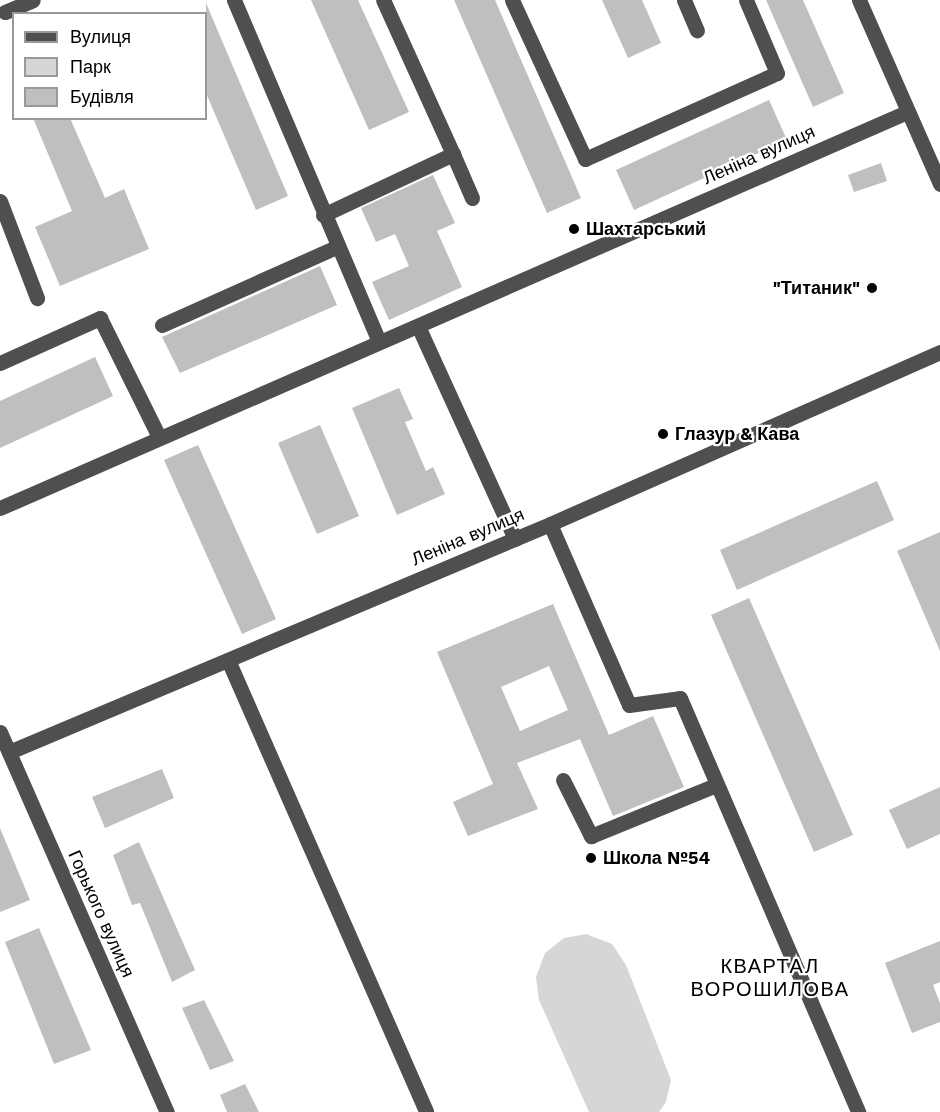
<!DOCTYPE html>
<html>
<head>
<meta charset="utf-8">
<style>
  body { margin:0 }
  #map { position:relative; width:940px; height:1112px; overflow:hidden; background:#fff; font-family:"Work Sans",sans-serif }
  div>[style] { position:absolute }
  .green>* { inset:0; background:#d6d6d6 }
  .building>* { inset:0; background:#bfbfbf }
  .minor>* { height:15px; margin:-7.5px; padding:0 7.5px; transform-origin:7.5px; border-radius:7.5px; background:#4f4f4f }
  .dots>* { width:16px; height:16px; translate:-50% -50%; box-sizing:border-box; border:3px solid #fff; border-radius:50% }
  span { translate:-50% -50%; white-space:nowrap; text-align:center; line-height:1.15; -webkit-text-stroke:4.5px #fff; paint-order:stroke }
  .street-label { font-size:18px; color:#000 }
  .poi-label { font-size:18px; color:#000; font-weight:700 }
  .left { translate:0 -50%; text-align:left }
  .right { translate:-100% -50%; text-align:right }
  .neighbourhood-label { font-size:20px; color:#000; letter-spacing:1.5px }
  .legend { position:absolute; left:12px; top:12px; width:195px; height:108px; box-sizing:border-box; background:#fff; border:2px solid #999; margin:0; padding:8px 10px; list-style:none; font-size:18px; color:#000 }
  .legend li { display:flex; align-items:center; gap:12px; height:30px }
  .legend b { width:30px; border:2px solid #999 }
</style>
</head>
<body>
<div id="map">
  <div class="green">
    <i style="clip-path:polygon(586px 934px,612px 944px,626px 965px,671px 1080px,666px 1102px,659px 1112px,589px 1112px,539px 1000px,536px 977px,545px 953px,564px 938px)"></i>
  </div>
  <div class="building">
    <i style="clip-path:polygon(311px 0,358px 0,409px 112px,369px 130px)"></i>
    <i style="clip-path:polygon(454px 0,495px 0,581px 198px,547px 213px)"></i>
    <i style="clip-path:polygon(602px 0,642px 0,661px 43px,628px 58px)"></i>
    <i style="clip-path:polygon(766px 0,803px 0,844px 93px,813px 107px)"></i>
    <i style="clip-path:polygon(206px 3px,288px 196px,256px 210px,206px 93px)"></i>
    <i style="clip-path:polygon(769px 100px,787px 140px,634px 210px,616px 170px)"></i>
    <i style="clip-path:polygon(33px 118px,70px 118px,105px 198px,124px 189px,149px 249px,60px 286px,35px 227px,72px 211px)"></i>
    <i style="clip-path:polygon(881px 163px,887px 181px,854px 192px,848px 175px)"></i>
    <i style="clip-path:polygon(433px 175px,455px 223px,437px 231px,462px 287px,389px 320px,372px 282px,409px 266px,395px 234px,376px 242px,361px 208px)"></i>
    <i style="clip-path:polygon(320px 266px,337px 305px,180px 373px,162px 337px)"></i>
    <i style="clip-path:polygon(95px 357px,113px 396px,0 448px,0 401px)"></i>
    <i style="clip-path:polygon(399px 388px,413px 419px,405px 422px,426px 471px,433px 467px,445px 494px,397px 515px,352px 408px)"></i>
    <i style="clip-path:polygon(320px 425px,359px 516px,317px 534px,278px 443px)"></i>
    <i style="clip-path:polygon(198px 445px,276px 619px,242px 634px,164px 460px)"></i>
    <i style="clip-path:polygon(877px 481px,894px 520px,737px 590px,720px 550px)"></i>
    <i style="clip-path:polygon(940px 532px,940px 651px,897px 551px)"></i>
    <i style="clip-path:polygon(749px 598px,853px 835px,814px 852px,711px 615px)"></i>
    <i style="clip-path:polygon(evenodd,553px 604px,609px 735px,653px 716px,684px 787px,613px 816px,580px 739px,517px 763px,538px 809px,468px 836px,453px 802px,493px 784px,437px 652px,553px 604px,549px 666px,568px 710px,520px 731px,501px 687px,549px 666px)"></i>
    <i style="clip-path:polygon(162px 769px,174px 798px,105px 828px,92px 797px)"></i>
    <i style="clip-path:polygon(940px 787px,940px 834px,907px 849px,889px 810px)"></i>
    <i style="clip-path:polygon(0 828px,30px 900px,0 912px)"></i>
    <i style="clip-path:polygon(139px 842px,195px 970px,172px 982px,140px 903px,132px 905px,113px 855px)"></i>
    <i style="clip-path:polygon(39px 928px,91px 1050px,54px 1064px,5px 942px)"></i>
    <i style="clip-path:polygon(940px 941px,940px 982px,933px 985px,940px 1003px,940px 1022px,912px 1033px,885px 963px)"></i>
    <i style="clip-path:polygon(204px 1000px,234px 1061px,210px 1070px,182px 1008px)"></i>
    <i style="clip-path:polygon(245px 1084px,259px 1112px,227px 1112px,220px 1095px)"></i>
  </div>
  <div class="minor">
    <i style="left:234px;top:0;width:371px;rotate:67deg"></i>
    <i style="left:512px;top:0;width:175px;rotate:65.3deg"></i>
    <i style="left:585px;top:159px;width:210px;rotate:-24.1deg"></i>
    <i style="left:777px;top:73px;width:79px;rotate:-113deg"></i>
    <i style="left:684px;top:0;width:33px;rotate:67deg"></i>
    <i style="left:859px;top:0;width:201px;rotate:66.2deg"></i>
    <i style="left:5px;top:12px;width:30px;rotate:-23deg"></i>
    <i style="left:453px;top:154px;width:48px;rotate:66.6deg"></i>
    <i style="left:0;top:201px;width:104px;rotate:69.1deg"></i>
    <i style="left:323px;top:215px;width:144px;rotate:-25.1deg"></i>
    <i style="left:453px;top:154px;width:169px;rotate:-114.4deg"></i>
    <i style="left:162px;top:325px;width:191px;rotate:-24.1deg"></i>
    <i style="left:418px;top:326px;width:234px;rotate:65.5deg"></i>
    <i style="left:0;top:363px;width:110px;rotate:-24.2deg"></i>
    <i style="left:100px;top:318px;width:133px;rotate:63.6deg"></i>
    <i style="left:0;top:508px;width:990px;rotate:-23.59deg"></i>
    <i style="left:550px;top:524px;width:197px;rotate:66.4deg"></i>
    <i style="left:629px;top:705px;width:51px;rotate:-7.8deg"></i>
    <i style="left:680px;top:698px;width:451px;rotate:66.7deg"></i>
    <i style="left:228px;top:660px;width:493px;rotate:66.3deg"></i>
    <i style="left:0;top:732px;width:415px;rotate:66.3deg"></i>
    <i style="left:9px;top:752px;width:587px;rotate:-22.85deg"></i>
    <i style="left:550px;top:524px;width:426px;rotate:-23.8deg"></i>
    <i style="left:563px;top:780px;width:63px;rotate:63.4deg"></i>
    <i style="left:591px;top:836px;width:135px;rotate:-22.2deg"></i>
  </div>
  <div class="dots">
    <i style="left:574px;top:229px;background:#000"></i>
    <i style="left:872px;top:288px;background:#000"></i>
    <i style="left:663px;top:434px;background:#000"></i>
    <i style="left:591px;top:858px;background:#000"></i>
  </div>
  <div class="street-label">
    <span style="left:759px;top:155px;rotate:-24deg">Леніна вулиця</span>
    <span style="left:468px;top:537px;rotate:-23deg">Леніна вулиця</span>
    <span style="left:101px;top:914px;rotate:66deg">Горького вулиця</span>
  </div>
  <div class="poi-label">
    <span class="left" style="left:586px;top:229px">Шахтарський</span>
    <span class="right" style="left:860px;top:288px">"Титаник"</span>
    <span class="left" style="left:675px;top:434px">Глазур &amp; Кава</span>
    <span class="left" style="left:603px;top:858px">Школа №54</span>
  </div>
  <div class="neighbourhood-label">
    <span style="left:770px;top:978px">КВАРТАЛ<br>ВОРОШИЛОВА</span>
  </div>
  <ul class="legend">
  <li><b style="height:8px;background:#4f4f4f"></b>Вулиця</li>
  <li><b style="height:16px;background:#d6d6d6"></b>Парк</li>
  <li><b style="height:16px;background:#bfbfbf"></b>Будівля</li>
  </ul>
</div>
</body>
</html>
